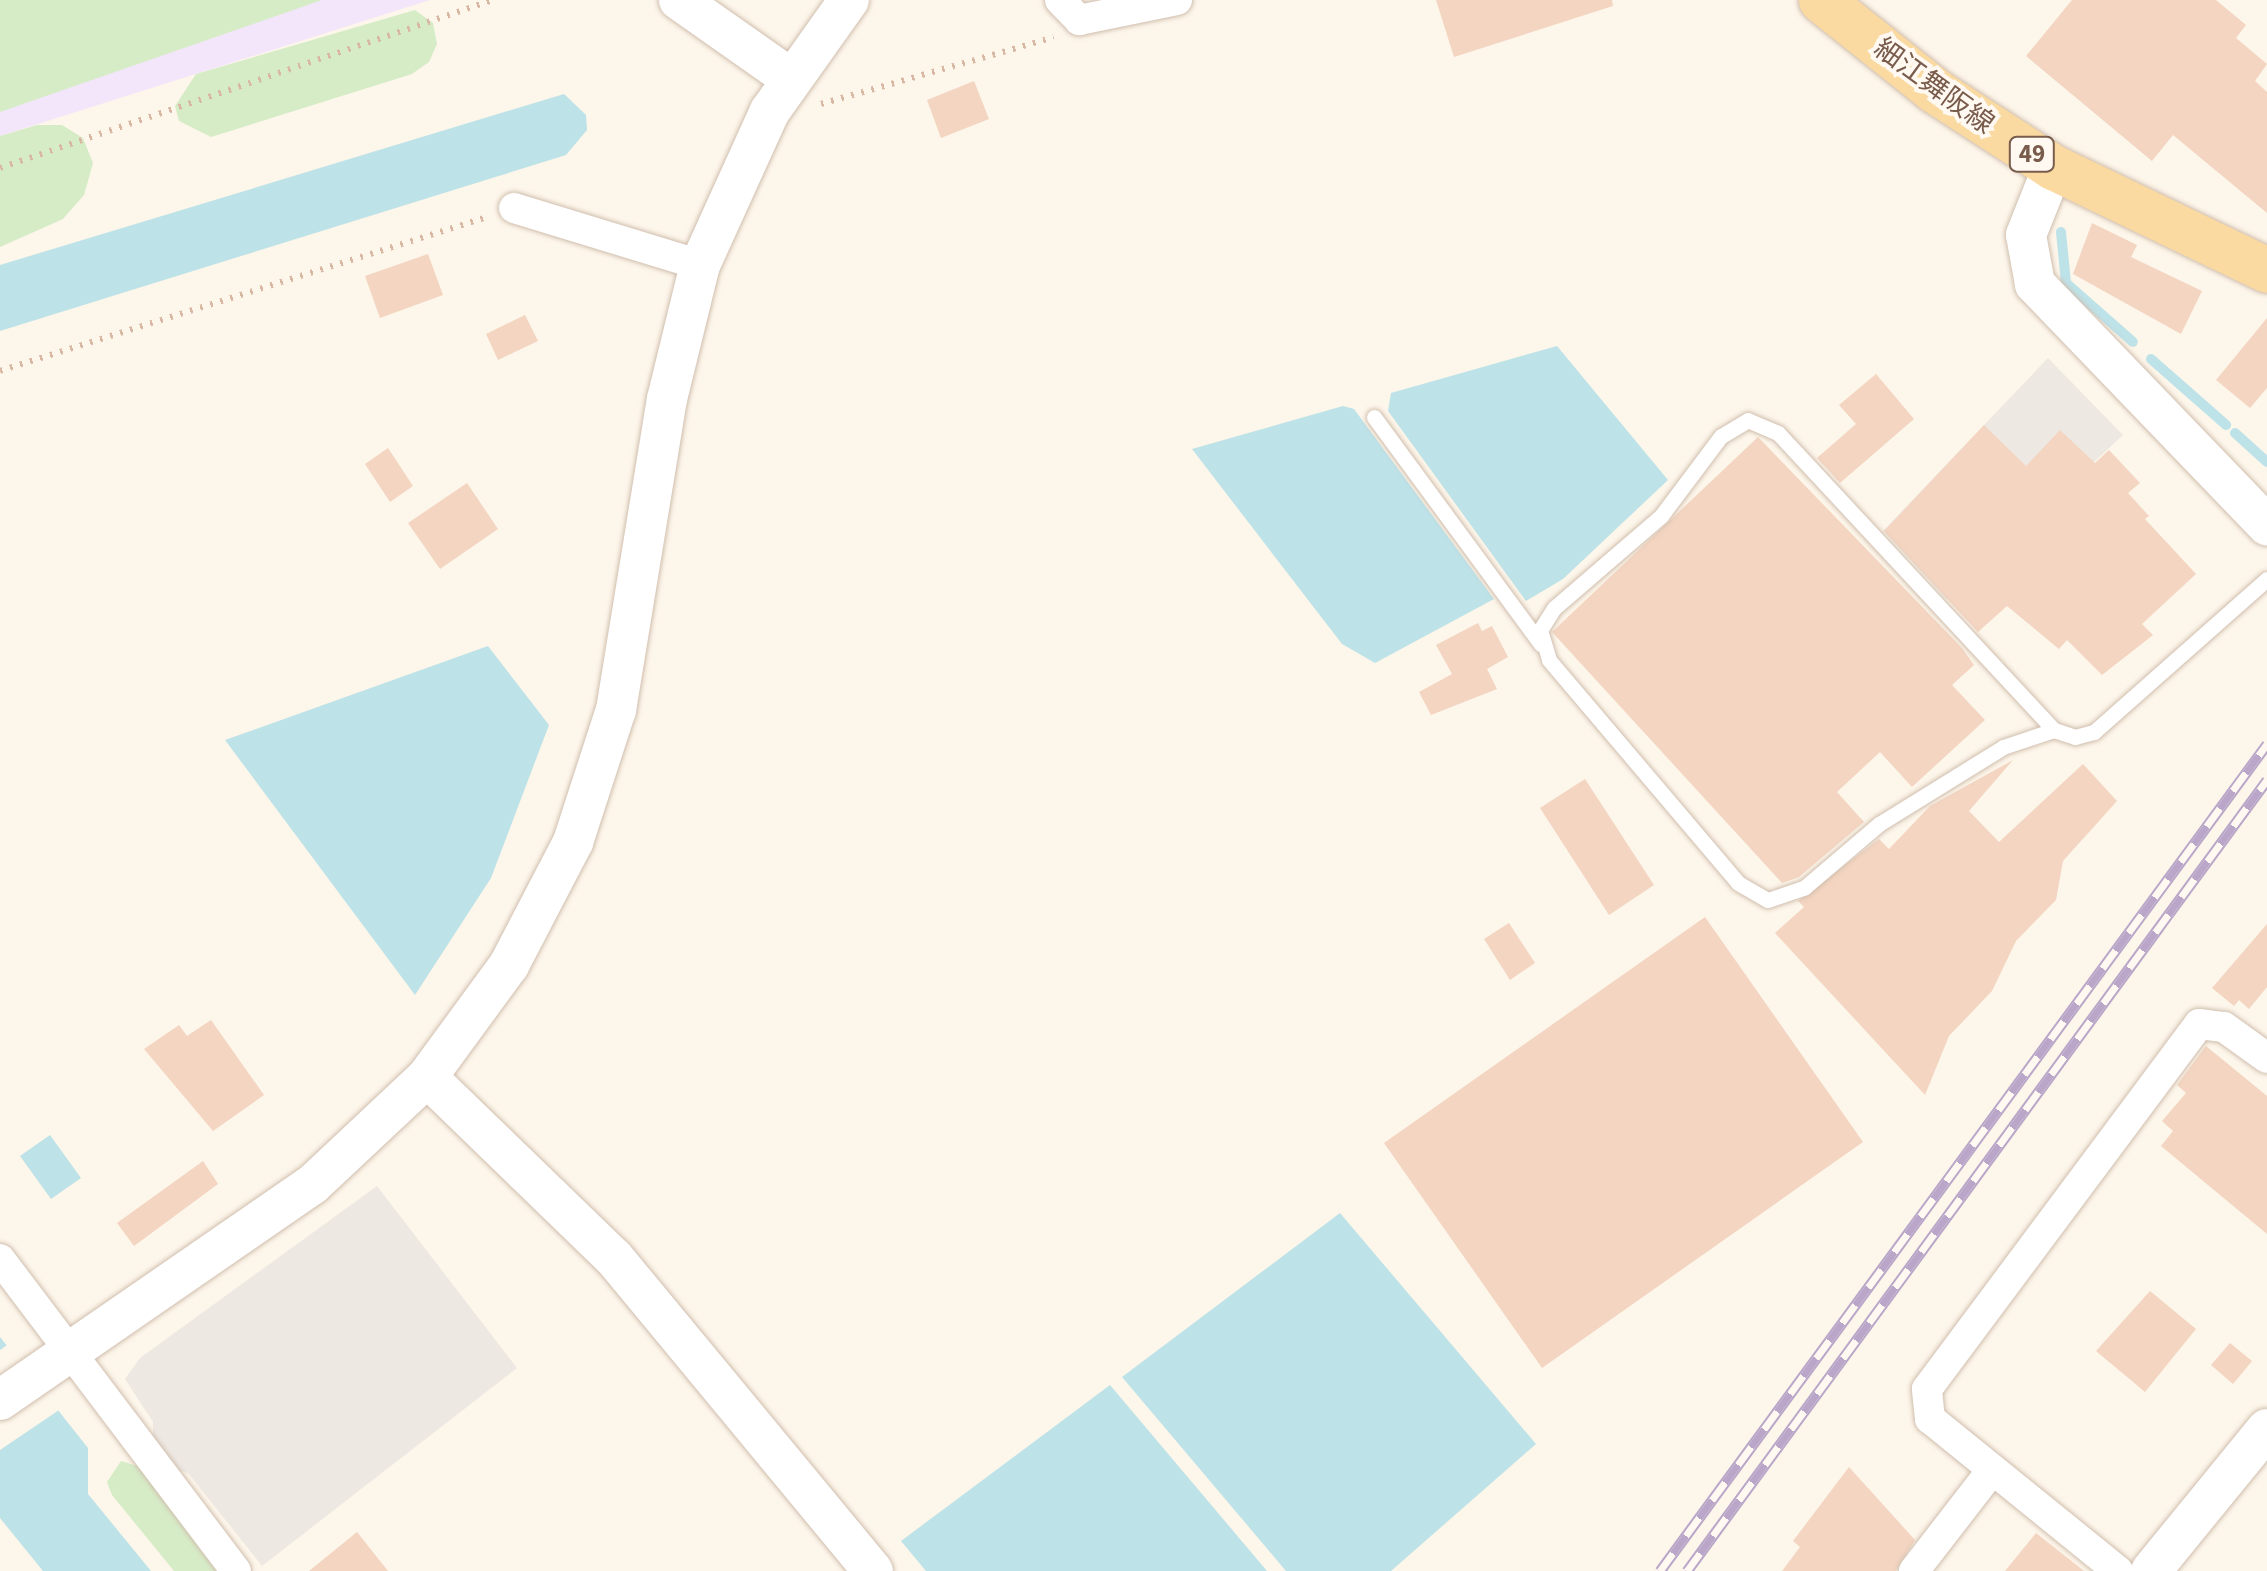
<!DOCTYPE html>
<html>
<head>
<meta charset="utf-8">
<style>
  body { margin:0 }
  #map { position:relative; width:2267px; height:1571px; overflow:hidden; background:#fdf6ea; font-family:"Source Sans 3","Noto Sans JP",sans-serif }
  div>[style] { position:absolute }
  .industrial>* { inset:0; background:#eee8e3 }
  .education>* { inset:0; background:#f3e6fa }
  .green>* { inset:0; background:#d6ecc7 }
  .water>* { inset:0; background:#bde2e8 }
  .pier>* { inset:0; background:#fdf6ea }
  .stream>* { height:10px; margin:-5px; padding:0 5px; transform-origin:5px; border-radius:5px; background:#bde2e8 }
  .building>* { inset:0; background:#f3d5c1 }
  .path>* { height:6px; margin-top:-3px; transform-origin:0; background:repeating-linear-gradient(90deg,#d9b8a3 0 2.5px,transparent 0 10.5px) }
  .roads { filter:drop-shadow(0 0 2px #d0beae) drop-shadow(0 0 2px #d0beae) }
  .lane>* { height:15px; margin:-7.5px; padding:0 7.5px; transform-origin:7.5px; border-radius:7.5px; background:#fff }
  .street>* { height:30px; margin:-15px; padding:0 15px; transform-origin:15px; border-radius:15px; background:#fff }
  .secondary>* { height:40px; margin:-20px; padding:0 20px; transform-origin:20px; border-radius:20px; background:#fff }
  .primary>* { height:45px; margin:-22.5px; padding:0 22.5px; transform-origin:22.5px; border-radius:22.5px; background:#fbdaa2 }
  .rail>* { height:11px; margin-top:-5.5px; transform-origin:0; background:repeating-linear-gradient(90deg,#fff9f1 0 22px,#b9a6c8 0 44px); box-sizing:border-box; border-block:2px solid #b9a6c8 }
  span { translate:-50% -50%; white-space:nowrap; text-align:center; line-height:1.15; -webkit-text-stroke:8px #fff9f1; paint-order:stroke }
  .shield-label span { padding:2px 8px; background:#fff9f1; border:2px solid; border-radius:8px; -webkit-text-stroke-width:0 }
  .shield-label { font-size:25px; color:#795c4c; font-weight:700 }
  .street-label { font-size:28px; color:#795c4c }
</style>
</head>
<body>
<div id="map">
  <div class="industrial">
    <i style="clip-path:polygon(2048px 358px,2123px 435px,1947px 600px,1883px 531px)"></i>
    <i style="clip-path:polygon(377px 1186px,517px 1368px,262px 1566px,188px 1473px,172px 1469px,153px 1445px,153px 1422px,125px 1379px,140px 1358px)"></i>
  </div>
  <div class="education">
    <i style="clip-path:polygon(0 0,430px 0,0 136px)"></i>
  </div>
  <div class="green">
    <i style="clip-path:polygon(0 0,322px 0,0 112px)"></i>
    <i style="clip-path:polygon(415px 10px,433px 23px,437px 44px,429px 62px,412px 74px,211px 137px,179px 121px,175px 106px,196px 74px)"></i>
    <i style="clip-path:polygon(37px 125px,62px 125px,83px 138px,93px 163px,84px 195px,63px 219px,0 247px,0 136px)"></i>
    <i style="clip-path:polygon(121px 1461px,144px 1468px,226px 1571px,174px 1571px,112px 1495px,107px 1482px)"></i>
  </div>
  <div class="water">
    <i style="clip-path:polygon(564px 94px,586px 115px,587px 130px,566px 155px,0 331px,0 265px)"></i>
    <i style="clip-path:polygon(1557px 346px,1668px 480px,1563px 579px,1526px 601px,1388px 411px,1391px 393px)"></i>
    <i style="clip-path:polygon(1343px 406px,1354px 409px,1494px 599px,1375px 663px,1342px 644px,1192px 449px)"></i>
    <i style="clip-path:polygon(488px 646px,549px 725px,491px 878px,415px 995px,225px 740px)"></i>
    <i style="clip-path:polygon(50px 1135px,81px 1178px,51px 1199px,20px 1156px)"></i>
    <i style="clip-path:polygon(1340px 1213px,1536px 1444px,1391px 1571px,1286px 1571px,1122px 1377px)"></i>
    <i style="clip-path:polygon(0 1337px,88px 1448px,88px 1494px,151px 1571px,43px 1571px,0 1518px)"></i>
    <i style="clip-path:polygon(1110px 1385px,1267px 1571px,926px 1571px,901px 1541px)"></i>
  </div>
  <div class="pier">
    <i style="clip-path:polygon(10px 1343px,62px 1408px,0 1450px,0 1350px)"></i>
  </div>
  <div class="stream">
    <i style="left:2061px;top:232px;width:51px;rotate:84.4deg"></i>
    <i style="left:2066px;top:283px;width:89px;rotate:41.4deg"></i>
    <i style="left:2151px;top:359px;width:100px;rotate:41.3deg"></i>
    <i style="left:2235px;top:433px;width:43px;rotate:42.2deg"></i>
  </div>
  <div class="building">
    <i style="clip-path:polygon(1436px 0,1612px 0,1613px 6px,1454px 57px)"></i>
    <i style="clip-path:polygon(2072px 0,2216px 0,2246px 25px,2236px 38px,2267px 64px,2255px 81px,2267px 92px,2267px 213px,2173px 135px,2152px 161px,2026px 56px)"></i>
    <i style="clip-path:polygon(974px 81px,989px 119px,941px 138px,927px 100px)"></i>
    <i style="clip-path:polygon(2092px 223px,2137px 245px,2131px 257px,2202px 291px,2181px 334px,2073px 274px)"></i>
    <i style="clip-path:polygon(428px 254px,443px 295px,380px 318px,365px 276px)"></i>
    <i style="clip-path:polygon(525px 315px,538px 341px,498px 360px,486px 334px)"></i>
    <i style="clip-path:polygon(2267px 318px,2267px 388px,2250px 408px,2216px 380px)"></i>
    <i style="clip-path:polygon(1876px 374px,1914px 419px,1840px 483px,1817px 458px,1856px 424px,1839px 405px)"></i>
    <i style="clip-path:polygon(1984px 425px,2026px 466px,2060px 430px,2095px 463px,2109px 450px,2140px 483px,2128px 493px,2149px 516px,2145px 519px,2196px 574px,2142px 624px,2153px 635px,2102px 675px,2067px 640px,2059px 649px,2007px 606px,1978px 632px,1884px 531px)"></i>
    <i style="clip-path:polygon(1758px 437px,1962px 648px,1974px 665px,1952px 685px,1985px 720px,1912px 787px,1880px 752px,1837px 792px,1864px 822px,1799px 877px,1782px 883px,1552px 632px)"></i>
    <i style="clip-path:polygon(388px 448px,413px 486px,390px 502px,365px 464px)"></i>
    <i style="clip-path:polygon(467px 483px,498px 529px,440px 569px,408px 523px)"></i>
    <i style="clip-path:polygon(1478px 623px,1482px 631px,1492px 626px,1508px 657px,1487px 669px,1497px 689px,1431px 715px,1419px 692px,1452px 674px,1436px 645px)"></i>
    <i style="clip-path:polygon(2013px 760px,1969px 811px,1999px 842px,2083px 764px,2117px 801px,2063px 861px,2056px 900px,2016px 941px,1992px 991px,1949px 1036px,1925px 1095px,1775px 933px,1804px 907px,1798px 901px,1879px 839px,1889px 849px,1930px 806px)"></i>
    <i style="clip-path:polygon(1585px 779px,1654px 885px,1609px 915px,1540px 808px)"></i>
    <i style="clip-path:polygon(1705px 917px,1863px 1142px,1542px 1368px,1384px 1143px)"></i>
    <i style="clip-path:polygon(1509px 923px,1535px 963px,1510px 980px,1484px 939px)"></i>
    <i style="clip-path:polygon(2267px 924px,2267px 987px,2249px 1009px,2239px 1000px,2234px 1006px,2212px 988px)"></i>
    <i style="clip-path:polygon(211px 1020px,264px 1095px,213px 1131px,144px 1049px,179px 1025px,187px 1036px)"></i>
    <i style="clip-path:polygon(2206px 1046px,2267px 1096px,2267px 1234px,2161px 1146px,2173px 1131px,2162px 1121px,2186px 1093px,2177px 1085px)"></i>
    <i style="clip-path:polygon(203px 1161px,218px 1184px,134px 1246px,117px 1223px)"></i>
    <i style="clip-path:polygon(2150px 1291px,2196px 1329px,2145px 1392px,2096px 1351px)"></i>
    <i style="clip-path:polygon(2230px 1343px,2252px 1361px,2233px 1384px,2211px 1365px)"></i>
    <i style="clip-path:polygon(1849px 1467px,1915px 1540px,1896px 1571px,1782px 1571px,1800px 1547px,1793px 1541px)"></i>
    <i style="clip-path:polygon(357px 1532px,388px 1571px,309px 1571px)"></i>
    <i style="clip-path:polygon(2036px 1533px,2084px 1571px,2005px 1571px)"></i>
  </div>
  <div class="path">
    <i style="left:821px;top:104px;width:242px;rotate:-16deg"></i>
    <i style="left:0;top:168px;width:521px;rotate:-18.82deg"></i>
    <i style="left:0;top:371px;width:508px;rotate:-17.54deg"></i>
  </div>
  <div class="roads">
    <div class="lane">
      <i style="left:1374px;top:417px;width:282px;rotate:53.7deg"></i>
      <i style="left:2054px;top:730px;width:405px;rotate:-132.9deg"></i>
      <i style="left:1778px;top:433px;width:33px;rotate:-157deg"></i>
      <i style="left:1748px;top:420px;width:31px;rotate:149deg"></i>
      <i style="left:1721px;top:436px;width:100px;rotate:126.9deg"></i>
      <i style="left:1661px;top:516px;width:141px;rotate:139.3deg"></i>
      <i style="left:1554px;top:608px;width:26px;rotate:122deg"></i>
      <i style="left:1540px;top:630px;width:31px;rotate:73deg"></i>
      <i style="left:1549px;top:660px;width:292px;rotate:49.7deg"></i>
      <i style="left:1738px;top:883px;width:34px;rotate:30deg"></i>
      <i style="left:1768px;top:900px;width:39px;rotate:-19deg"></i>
      <i style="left:1805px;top:887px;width:97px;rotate:-40.4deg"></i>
      <i style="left:1879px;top:824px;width:146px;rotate:-31.8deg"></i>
      <i style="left:2003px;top:747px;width:54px;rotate:-18.4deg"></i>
      <i style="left:2054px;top:730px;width:22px;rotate:18deg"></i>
      <i style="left:2075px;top:737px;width:20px;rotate:-15deg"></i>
      <i style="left:2094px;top:732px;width:231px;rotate:-41.5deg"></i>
    </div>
    <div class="street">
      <i style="left:1060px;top:0;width:28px;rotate:46deg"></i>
      <i style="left:1079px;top:20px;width:100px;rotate:-11.5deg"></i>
      <i style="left:514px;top:208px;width:195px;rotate:17deg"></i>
      <i style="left:0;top:1259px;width:391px;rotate:52.9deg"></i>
      <i style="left:1914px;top:1571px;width:128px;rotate:-52.3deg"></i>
      <i style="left:2118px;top:1571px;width:242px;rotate:-141deg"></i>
      <i style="left:1930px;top:1419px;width:30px;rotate:-96deg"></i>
      <i style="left:1927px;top:1389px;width:455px;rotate:-53.3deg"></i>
      <i style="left:2199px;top:1024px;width:25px;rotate:7deg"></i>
      <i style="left:2224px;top:1027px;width:53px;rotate:35.8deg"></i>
    </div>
    <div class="secondary">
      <i style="left:679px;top:0;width:136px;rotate:35.1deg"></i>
      <i style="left:2053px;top:167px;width:73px;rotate:111.7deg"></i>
      <i style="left:2026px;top:235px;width:50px;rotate:79.6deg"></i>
      <i style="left:2035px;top:284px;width:335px;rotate:46.1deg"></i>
      <i style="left:427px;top:1077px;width:260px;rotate:44.1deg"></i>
      <i style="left:614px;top:1258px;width:406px;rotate:50.4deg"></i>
      <i style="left:0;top:1400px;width:379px;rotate:-34.6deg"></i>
      <i style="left:312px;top:1185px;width:158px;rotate:-43.2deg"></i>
      <i style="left:427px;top:1077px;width:139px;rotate:-53.8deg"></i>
      <i style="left:509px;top:965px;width:139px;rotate:-62.5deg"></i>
      <i style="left:573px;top:842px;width:139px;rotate:-72deg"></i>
      <i style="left:616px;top:710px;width:315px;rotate:-80.7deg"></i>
      <i style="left:667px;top:399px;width:138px;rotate:-76.2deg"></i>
      <i style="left:700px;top:265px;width:169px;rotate:-65.6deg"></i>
      <i style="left:770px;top:111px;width:136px;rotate:-54.6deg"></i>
      <i style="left:2151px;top:1571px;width:183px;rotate:-50.8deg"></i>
    </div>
    <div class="primary">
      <i style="left:1821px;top:0;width:144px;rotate:38.5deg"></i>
      <i style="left:1934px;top:90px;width:142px;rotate:32.9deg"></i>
      <i style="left:2053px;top:167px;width:237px;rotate:25.7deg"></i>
    </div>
  </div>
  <div class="rail">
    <i style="left:1660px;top:1571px;width:1026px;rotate:-53.72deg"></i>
    <i style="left:1687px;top:1571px;width:981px;rotate:-53.75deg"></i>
  </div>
  <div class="shield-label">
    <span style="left:2032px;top:154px">49</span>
  </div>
  <div class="street-label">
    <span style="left:1934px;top:86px;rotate:36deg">細江舞阪線</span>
  </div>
</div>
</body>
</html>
